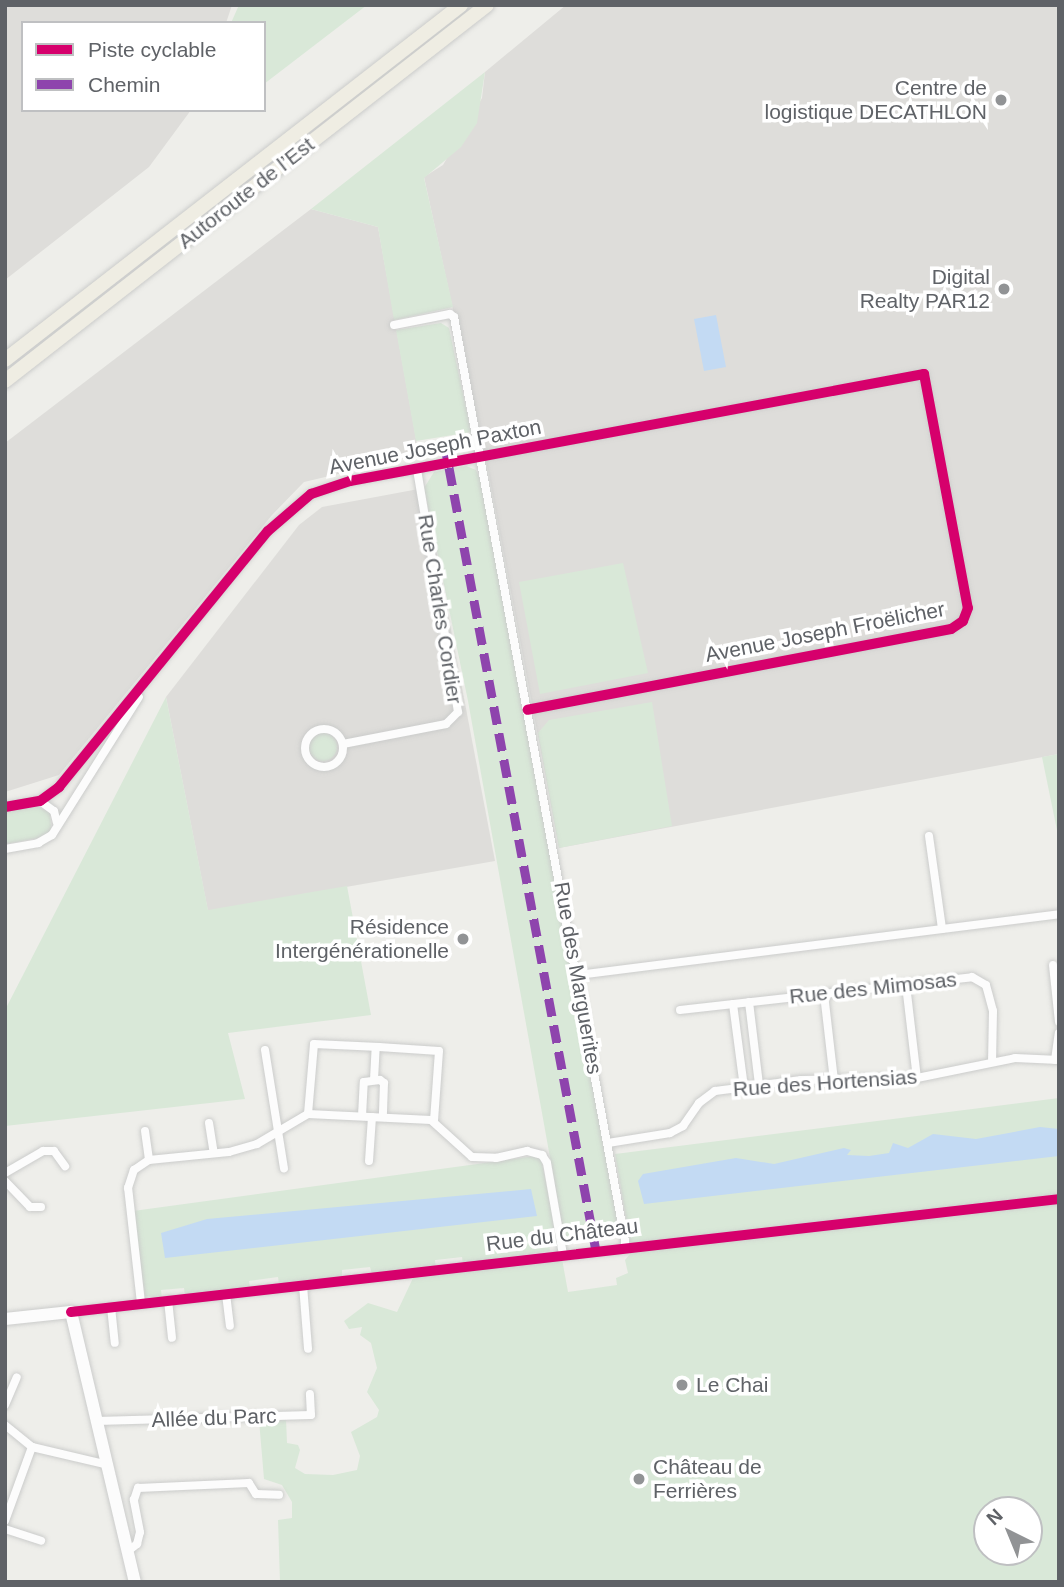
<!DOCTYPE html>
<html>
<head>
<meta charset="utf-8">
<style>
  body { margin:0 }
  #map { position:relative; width:1064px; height:1587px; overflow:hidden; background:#eeeeea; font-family:Helvetica,sans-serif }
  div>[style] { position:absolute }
  .industrial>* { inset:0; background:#deddda }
  .green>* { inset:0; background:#d9e8d8 }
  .round { border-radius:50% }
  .water>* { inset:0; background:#c3daf3 }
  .roads { filter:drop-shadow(0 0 2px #cbcccb) drop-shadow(0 0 2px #cbcccb) }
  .minor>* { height:8px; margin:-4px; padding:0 4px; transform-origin:4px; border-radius:4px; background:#fcfcfc }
  .minor>.ring { margin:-4px; padding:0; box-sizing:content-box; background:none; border:8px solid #fcfcfc; border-radius:50% }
  .secondary>* { height:12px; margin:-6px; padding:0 6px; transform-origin:6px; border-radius:6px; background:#fcfcfc }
  .motorway>* { height:14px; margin:-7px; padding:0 7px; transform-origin:7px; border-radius:7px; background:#efede3 }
  .quiet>* { height:9px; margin-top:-4.5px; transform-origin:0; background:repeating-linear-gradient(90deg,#8e44ad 0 18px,transparent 0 27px) }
  .cycleway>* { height:10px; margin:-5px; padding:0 5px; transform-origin:5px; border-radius:5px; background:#d6006c }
  .dots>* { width:19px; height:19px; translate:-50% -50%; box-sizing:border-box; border:4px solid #fff; border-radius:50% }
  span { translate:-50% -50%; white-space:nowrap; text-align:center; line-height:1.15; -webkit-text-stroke:7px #fff; paint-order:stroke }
  .poi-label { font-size:21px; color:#5f6267 }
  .right { translate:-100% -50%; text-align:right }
  .left { translate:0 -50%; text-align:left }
  .street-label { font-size:21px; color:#5f6267 }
  .frame { position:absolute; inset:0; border:7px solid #5f6267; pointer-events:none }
  .legend { position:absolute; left:21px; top:21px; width:245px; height:91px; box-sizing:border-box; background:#fff; border:2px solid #bfc0c2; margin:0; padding:9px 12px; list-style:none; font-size:21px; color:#5f6267 }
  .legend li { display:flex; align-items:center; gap:14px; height:35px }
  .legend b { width:35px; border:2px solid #bfc0c2 }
  .north { position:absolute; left:973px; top:1496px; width:70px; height:70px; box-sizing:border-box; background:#fff; border:2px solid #bfc0c2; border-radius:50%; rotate:317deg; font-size:19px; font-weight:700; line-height:28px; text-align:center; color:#5f6267 }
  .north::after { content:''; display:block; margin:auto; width:24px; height:32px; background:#919395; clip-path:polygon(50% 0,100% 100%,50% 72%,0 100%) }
</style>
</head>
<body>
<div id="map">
  <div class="industrial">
    <i style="clip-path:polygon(5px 5px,232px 5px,226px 23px,23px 23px,23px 110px,191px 110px,149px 167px,5px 280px)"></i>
    <i style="clip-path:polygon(566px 5px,1059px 5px,1059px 754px,559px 848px,488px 470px,424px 177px,443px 165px,482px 98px,485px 72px)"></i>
    <i style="clip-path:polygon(311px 209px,378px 227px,419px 455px,304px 482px,272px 515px,59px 775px,5px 792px,5px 443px)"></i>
    <i style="clip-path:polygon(424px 488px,495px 861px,208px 911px,166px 697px,299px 525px,322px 507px)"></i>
  </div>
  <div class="green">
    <i style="clip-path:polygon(239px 5px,367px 5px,264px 84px,264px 23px,231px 23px)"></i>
    <i style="clip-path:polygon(485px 72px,477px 123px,461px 147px,424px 178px,453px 307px,394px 320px,378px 227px,311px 209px)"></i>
    <i style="clip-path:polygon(441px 323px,449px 328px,471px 432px,416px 441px,396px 330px)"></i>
    <i style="clip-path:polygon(466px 466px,476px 470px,481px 481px,620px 1235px,609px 1236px,590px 1228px,578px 1240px,565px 1241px,468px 701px,424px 488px,434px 472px)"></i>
    <i style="clip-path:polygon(623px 563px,648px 673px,540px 694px,519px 582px)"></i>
    <i style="clip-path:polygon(166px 697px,208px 910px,347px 886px,371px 1015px,228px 1033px,245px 1099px,5px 1126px,5px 1010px)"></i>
    <i style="clip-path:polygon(652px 702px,672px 826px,559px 848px,538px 733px,549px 720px)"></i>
    <i class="round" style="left:309px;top:733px;width:28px;height:28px"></i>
    <i style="clip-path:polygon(1059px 754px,1059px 840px,1042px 757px)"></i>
    <i style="clip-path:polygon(33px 805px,50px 812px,51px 830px,44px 837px,5px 844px,5px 811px)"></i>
    <i style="clip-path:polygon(evenodd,1059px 1098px,1059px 1582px,280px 1582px,278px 1520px,292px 1518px,292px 1502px,282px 1485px,264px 1479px,259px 1420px,286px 1419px,287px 1443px,298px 1445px,300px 1450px,295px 1468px,305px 1474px,333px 1475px,357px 1470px,360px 1456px,351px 1432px,377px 1417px,379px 1410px,367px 1392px,377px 1368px,371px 1343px,360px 1335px,362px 1327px,349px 1329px,344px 1321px,368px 1303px,397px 1312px,414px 1276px,562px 1259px,568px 1292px,617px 1285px,616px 1278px,628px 1273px,625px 1260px,630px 1254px,630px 1241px,615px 1154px,1059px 1098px,987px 1510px,1029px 1510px,1029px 1552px,987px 1552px,987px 1510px)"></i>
    <i style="clip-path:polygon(535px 1156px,541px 1159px,558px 1240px,549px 1242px,550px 1251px,463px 1264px,462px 1257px,435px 1260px,436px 1268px,372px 1274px,370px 1267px,342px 1270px,342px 1278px,279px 1284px,278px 1277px,249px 1281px,250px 1288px,185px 1295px,184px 1288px,161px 1290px,162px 1298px,145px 1296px,133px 1211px)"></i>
  </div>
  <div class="water">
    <i style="clip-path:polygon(716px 315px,726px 367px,704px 371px,694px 319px)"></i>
    <i style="clip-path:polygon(1040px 1127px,1059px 1129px,1059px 1156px,644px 1204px,638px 1181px,643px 1174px,736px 1158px,774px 1164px,844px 1148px,851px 1150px,847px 1155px,869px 1156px,889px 1153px,893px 1143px,908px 1148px,933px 1134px,976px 1139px)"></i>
    <i style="clip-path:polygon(531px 1189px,537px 1216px,165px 1258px,161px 1233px,207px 1219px)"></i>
  </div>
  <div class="roads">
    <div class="minor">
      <i style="left:394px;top:325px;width:57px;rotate:-11.1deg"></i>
      <i style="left:450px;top:314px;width:5px;rotate:37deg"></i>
      <i style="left:454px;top:317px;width:945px;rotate:79.51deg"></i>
      <i class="ring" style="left:305px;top:729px;width:30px;height:30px"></i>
      <i style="left:343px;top:744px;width:105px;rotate:-11deg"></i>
      <i style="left:446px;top:724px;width:17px;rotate:-45deg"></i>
      <i style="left:458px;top:712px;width:246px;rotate:-99.6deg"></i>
      <i style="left:40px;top:801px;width:17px;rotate:36deg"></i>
      <i style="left:54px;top:811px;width:12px;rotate:76deg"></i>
      <i style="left:5px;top:807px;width:36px;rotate:-10deg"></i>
      <i style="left:40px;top:801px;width:24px;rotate:-36deg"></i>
      <i style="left:59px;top:787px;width:330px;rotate:-50.8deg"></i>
      <i style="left:268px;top:531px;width:57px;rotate:-40.7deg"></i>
      <i style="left:311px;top:494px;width:41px;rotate:-18.4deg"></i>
      <i style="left:350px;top:481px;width:584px;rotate:-10.56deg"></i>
      <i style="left:924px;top:374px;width:238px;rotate:79.4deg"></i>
      <i style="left:968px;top:608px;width:14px;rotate:111deg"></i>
      <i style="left:963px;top:621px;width:14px;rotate:146deg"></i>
      <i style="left:951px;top:629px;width:431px;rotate:169.2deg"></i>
      <i style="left:929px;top:836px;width:94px;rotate:82deg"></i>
      <i style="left:5px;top:849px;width:34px;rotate:-10deg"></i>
      <i style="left:38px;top:843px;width:16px;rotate:-30deg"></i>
      <i style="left:52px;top:835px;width:163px;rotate:-57.8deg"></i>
      <i style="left:1053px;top:965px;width:57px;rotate:84deg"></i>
      <i style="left:578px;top:975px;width:485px;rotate:-7.2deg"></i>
      <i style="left:906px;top:985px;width:94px;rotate:83.3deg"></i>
      <i style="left:824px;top:994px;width:88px;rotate:83.4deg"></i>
      <i style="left:749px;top:1002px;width:84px;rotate:83.1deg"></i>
      <i style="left:733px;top:1004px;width:84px;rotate:82.5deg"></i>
      <i style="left:680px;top:1010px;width:294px;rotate:-6.4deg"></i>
      <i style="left:972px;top:977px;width:16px;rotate:30deg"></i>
      <i style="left:986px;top:985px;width:27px;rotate:75deg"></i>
      <i style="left:993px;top:1011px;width:51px;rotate:91.1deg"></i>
      <i style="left:265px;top:1050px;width:120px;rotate:80.9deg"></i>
      <i style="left:1055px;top:1060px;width:27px;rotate:-82deg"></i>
      <i style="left:374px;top:1080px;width:33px;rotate:-87deg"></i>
      <i style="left:308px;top:1114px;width:70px;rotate:-85.1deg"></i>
      <i style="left:314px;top:1044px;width:65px;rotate:2.6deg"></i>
      <i style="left:379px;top:1047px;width:60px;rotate:3.8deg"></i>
      <i style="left:439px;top:1051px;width:70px;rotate:94.1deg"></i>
      <i style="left:362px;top:1116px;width:34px;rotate:-87deg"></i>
      <i style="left:364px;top:1082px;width:16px;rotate:-7deg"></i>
      <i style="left:380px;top:1080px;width:5px;rotate:37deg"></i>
      <i style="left:384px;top:1083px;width:34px;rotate:92deg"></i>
      <i style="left:209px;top:1123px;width:30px;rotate:81deg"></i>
      <i style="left:145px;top:1131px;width:29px;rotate:82deg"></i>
      <i style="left:608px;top:1143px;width:63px;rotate:-9.2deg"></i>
      <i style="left:670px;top:1133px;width:15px;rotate:-28deg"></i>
      <i style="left:683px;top:1126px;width:28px;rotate:-55deg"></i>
      <i style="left:699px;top:1103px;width:20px;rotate:-37deg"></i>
      <i style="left:715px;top:1091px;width:87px;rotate:-7.3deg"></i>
      <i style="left:801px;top:1080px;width:116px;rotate:-1deg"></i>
      <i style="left:917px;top:1078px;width:100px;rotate:-11.5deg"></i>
      <i style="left:1015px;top:1058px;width:44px;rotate:2.6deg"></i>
      <i style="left:369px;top:1161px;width:44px;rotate:-86.1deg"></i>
      <i style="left:5px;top:1173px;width:44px;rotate:-30.1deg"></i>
      <i style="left:43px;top:1151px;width:11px"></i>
      <i style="left:54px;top:1151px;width:19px;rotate:54deg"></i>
      <i style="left:5px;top:1181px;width:36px;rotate:46deg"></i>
      <i style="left:30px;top:1207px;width:11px"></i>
      <i style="left:303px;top:1285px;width:64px;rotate:85.5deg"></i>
      <i style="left:226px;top:1294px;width:32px;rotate:83deg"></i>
      <i style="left:168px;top:1300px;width:38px;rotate:84deg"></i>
      <i style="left:141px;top:1303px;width:116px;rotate:-96.4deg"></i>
      <i style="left:128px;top:1188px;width:19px;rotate:-72deg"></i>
      <i style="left:134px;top:1170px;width:18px;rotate:-34deg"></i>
      <i style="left:149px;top:1160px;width:80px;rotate:-5.7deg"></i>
      <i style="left:229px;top:1152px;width:29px;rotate:-16deg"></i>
      <i style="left:257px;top:1144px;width:59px;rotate:-30.5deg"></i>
      <i style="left:308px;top:1114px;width:123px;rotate:2.8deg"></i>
      <i style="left:431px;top:1120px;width:55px;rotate:42.1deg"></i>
      <i style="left:472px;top:1157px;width:24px;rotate:2deg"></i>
      <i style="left:496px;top:1158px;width:32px;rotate:-13deg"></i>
      <i style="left:527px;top:1151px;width:16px;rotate:15deg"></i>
      <i style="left:542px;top:1155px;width:9px;rotate:58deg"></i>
      <i style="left:547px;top:1163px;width:93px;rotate:80.1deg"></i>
      <i style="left:111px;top:1307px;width:36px;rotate:84deg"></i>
      <i style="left:71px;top:1312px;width:994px;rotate:-6.52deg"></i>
      <i style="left:5px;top:1405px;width:30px;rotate:-67deg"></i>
      <i style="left:97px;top:1421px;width:214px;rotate:-1.6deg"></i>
      <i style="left:311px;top:1415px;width:21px;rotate:-93deg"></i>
      <i style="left:5px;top:1425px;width:35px;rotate:39deg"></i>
      <i style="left:32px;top:1447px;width:78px;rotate:13.3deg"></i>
      <i style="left:5px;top:1521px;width:79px;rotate:-70deg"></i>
      <i style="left:5px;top:1529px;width:38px;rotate:18deg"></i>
      <i style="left:127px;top:1552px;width:13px;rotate:-39deg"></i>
      <i style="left:137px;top:1544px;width:12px;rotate:-76deg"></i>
      <i style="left:140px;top:1532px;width:33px;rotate:-101deg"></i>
      <i style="left:134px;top:1500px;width:13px;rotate:-72deg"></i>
      <i style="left:138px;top:1488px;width:111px;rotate:-2.6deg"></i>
      <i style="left:249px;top:1483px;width:13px;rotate:58deg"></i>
      <i style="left:256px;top:1494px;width:23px;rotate:2deg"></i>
    </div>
    <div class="secondary">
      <i style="left:5px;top:1319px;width:66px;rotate:-6.1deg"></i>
      <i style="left:71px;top:1312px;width:277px;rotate:76.7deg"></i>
    </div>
    <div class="motorway">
      <i style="left:5px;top:360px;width:578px;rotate:-37.9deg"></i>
      <i style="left:5px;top:381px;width:611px;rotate:-37.96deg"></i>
    </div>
  </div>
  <div class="quiet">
    <i style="left:444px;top:441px;width:829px;rotate:79.37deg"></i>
  </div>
  <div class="cycleway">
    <i style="left:5px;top:807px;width:36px;rotate:-10deg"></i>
    <i style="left:40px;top:801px;width:24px;rotate:-36deg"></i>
    <i style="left:59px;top:787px;width:330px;rotate:-50.8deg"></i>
    <i style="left:268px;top:531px;width:57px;rotate:-40.7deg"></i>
    <i style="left:311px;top:494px;width:41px;rotate:-18.4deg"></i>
    <i style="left:350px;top:481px;width:584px;rotate:-10.56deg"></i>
    <i style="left:924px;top:374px;width:238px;rotate:79.4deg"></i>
    <i style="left:968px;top:608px;width:14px;rotate:111deg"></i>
    <i style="left:963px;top:621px;width:14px;rotate:146deg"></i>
    <i style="left:951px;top:629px;width:431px;rotate:169.2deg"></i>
    <i style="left:71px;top:1312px;width:994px;rotate:-6.52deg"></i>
  </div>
  <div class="dots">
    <i style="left:1001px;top:100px;background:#919395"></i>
    <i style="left:1004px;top:289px;background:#919395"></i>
    <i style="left:463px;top:939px;background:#919395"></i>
    <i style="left:682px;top:1385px;background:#919395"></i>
    <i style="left:639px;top:1479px;background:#919395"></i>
  </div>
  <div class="poi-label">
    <span class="right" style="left:987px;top:100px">Centre de<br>logistique DECATHLON</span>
    <span class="right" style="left:990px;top:289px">Digital<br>Realty PAR12</span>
    <span class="right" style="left:449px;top:939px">Résidence<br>Intergénérationelle</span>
    <span class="left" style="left:696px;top:1385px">Le Chai</span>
    <span class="left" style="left:653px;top:1479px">Château de<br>Ferrières</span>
  </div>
  <div class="street-label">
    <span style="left:246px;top:193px;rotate:-38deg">Autoroute de l’Est</span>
    <span style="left:435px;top:447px;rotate:-11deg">Avenue Joseph Paxton</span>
    <span style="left:440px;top:609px;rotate:81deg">Rue Charles Cordier</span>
    <span style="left:825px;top:632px;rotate:-11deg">Avenue Joseph Froëlicher</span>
    <span style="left:578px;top:978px;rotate:80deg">Rue des Marguerites</span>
    <span style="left:873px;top:988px;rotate:-6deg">Rue des Mimosas</span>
    <span style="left:825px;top:1083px;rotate:-4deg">Rue des Hortensias</span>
    <span style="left:562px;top:1235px;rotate:-7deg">Rue du Château</span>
    <span style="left:214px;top:1418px;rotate:-2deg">Allée du Parc</span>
  </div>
  <div class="frame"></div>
  <ul class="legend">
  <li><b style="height:9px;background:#d6006c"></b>Piste cyclable</li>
  <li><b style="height:9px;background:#8e44ad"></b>Chemin</li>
  </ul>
  <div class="north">N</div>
</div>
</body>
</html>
